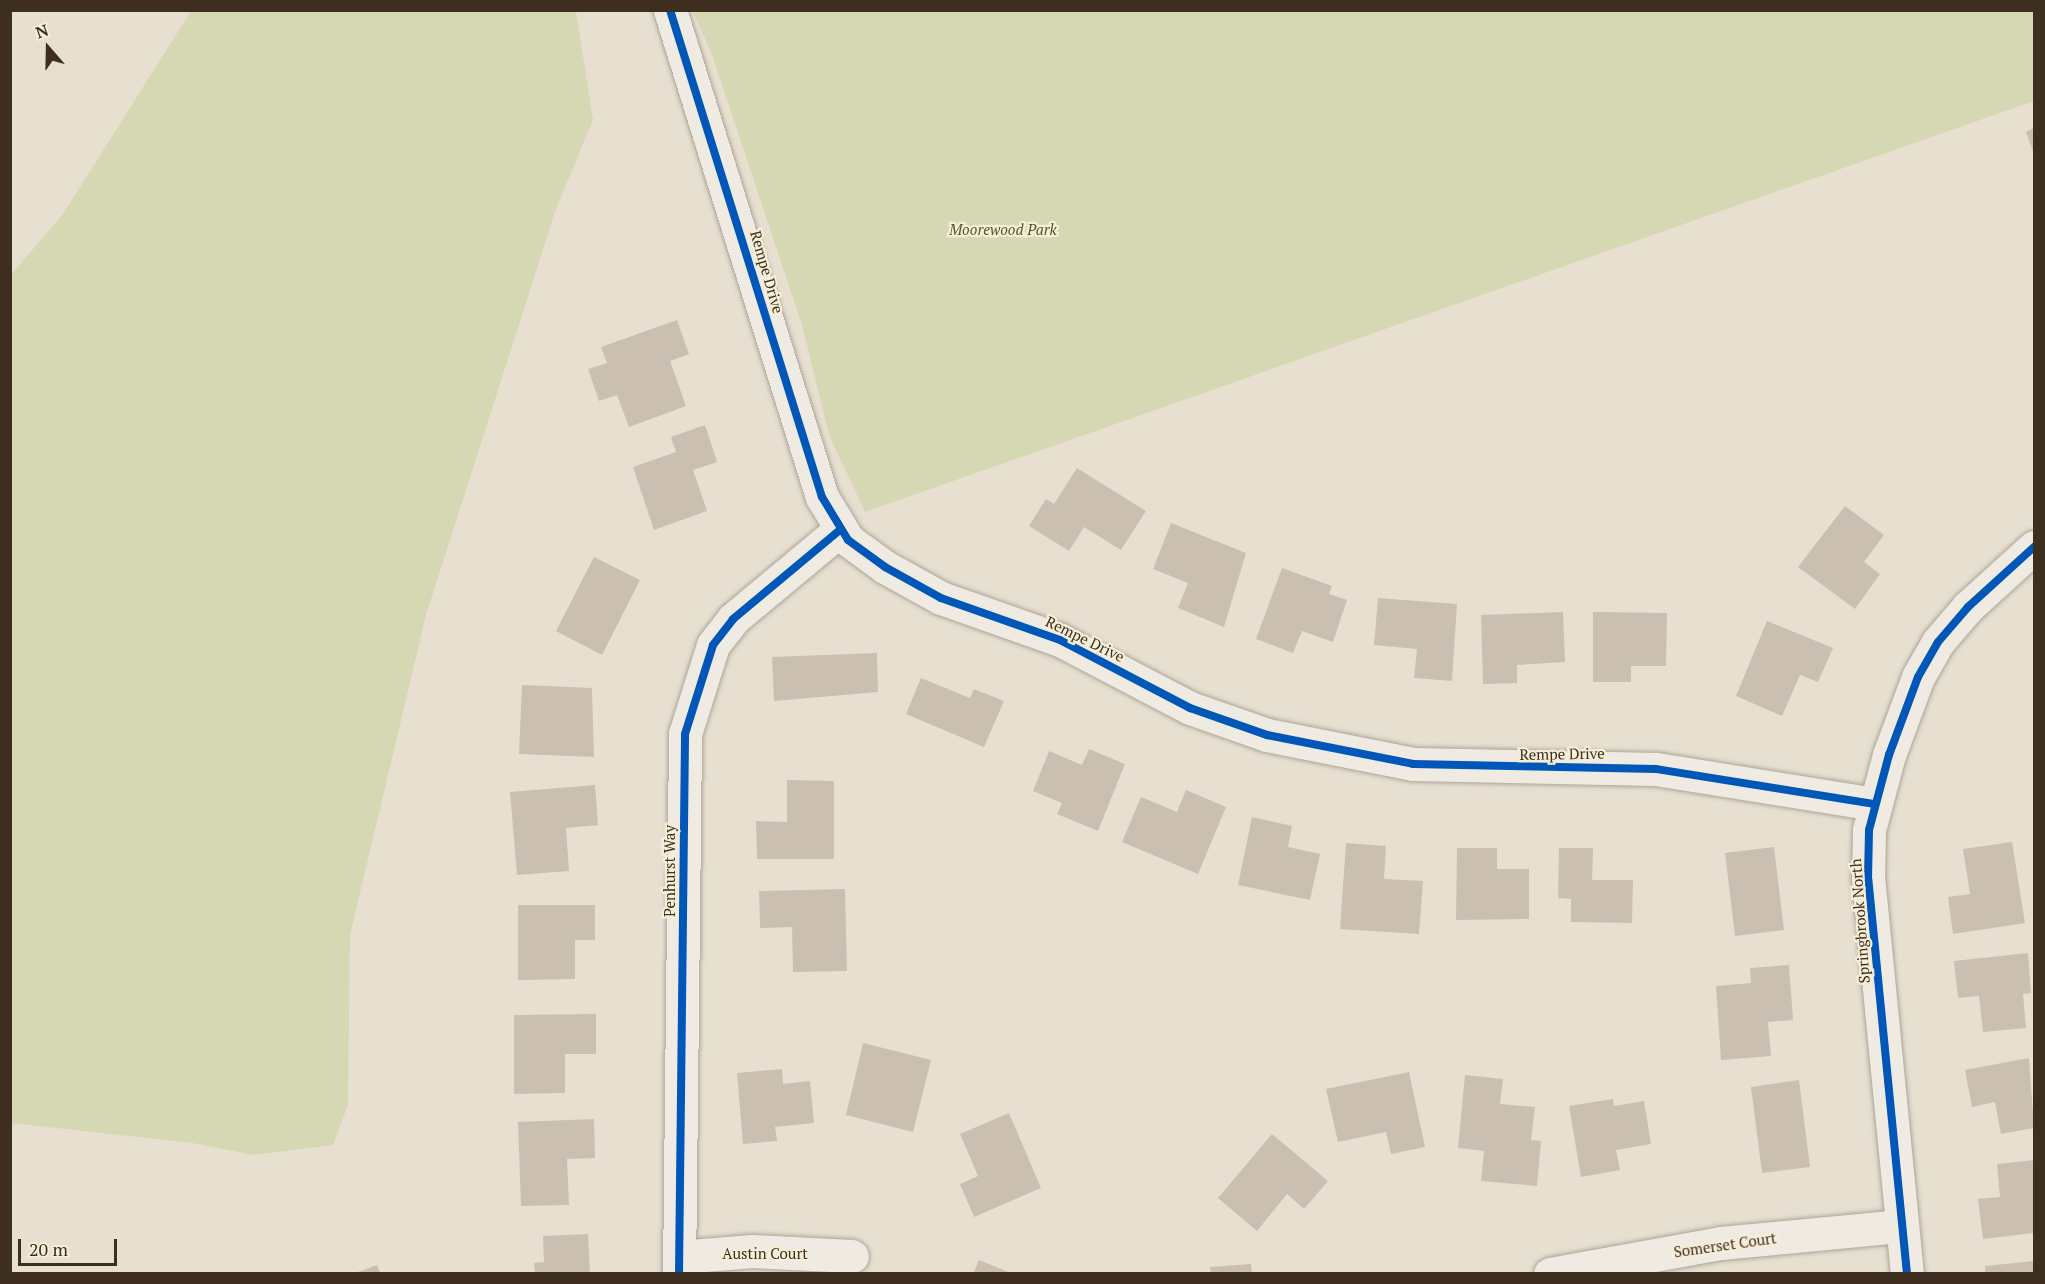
<!DOCTYPE html>
<html>
<head>
<meta charset="utf-8">
<style>
  body { margin:0 }
  #map { position:relative; width:2045px; height:1284px; overflow:hidden; background:#e7e0d1; font-family:"PT Serif",serif }
  div>[style] { position:absolute }
  .green>* { inset:0; background:#d6d7b3 }
  .building>* { inset:0; background:#cbbfb2 }
  .roads { filter:drop-shadow(0 0 2px #ada599) drop-shadow(0 0 2px #ada599) }
  .street>* { height:33px; margin:-16.5px; padding:0 16.5px; transform-origin:16.5px; border-radius:16.5px; background:#efebe3 }
  .cycleway>* { height:8px; margin:-4px; padding:0 4px; transform-origin:4px; border-radius:4px; background:#0057b8 }
  span { translate:-50% -50%; white-space:nowrap; text-align:center; line-height:1.15; -webkit-text-stroke:4.5px #f7eed8; paint-order:stroke }
  .park-label { font-size:15px; color:#4d5a26; font-style:italic }
  .street-label { font-size:15px; color:#3d2e20 }
  .frame { position:absolute; inset:0; border:12px solid #3d2e20; pointer-events:none }
  .north { position:absolute; left:18px; top:18px; width:60px; height:60px; -webkit-text-stroke:4px #f7eed8; paint-order:stroke; rotate:340deg; font-size:16px; font-weight:700; line-height:24px; text-align:center; color:#3d2e20 }
  .north::after { content:''; display:block; margin:auto; width:21px; height:27px; background:#3d2e20; clip-path:polygon(50% 0,100% 100%,50% 72%,0 100%) }
  .scale { position:absolute; left:18px; top:1239px; width:99px; height:27px; box-sizing:border-box; border:3px solid #3d2e20; border-top:0; padding-left:8px; font-size:18px; line-height:21px; white-space:nowrap; color:#3d2e20; -webkit-text-stroke:4px #f7eed8; paint-order:stroke }
</style>
</head>
<body>
<div id="map">
  <div class="green">
    <i style="clip-path:polygon(191px 11px,576px 11px,593px 120px,556px 209px,426px 615px,350px 935px,348px 1105px,333px 1145px,254px 1155px,192px 1143px,11px 1123px,11px 275px,63px 214px)"></i>
    <i style="clip-path:polygon(693px 11px,2034px 11px,2034px 101px,865px 512px,829px 435px,802px 325px,712px 55px)"></i>
  </div>
  <div class="building">
    <i style="clip-path:polygon(2034px 128px,2034px 154px,2026px 132px)"></i>
    <i style="clip-path:polygon(677px 320px,689px 354px,670px 361px,686px 406px,629px 427px,617px 395px,599px 401px,588px 369px,607px 363px,601px 347px)"></i>
    <i style="clip-path:polygon(705px 425px,717px 462px,693px 470px,707px 511px,654px 530px,633px 467px,676px 452px,671px 437px)"></i>
    <i style="clip-path:polygon(1077px 468px,1146px 511px,1121px 550px,1084px 527px,1069px 551px,1029px 526px,1046px 499px,1054px 504px)"></i>
    <i style="clip-path:polygon(1845px 506px,1884px 535px,1864px 562px,1880px 574px,1855px 609px,1798px 567px)"></i>
    <i style="clip-path:polygon(1171px 523px,1246px 553px,1224px 627px,1178px 608px,1188px 583px,1153px 569px)"></i>
    <i style="clip-path:polygon(594px 557px,640px 580px,602px 655px,556px 631px)"></i>
    <i style="clip-path:polygon(1282px 568px,1332px 586px,1329px 594px,1347px 600px,1333px 642px,1302px 631px,1293px 653px,1256px 639px)"></i>
    <i style="clip-path:polygon(1378px 598px,1457px 604px,1452px 681px,1414px 678px,1417px 649px,1374px 645px)"></i>
    <i style="clip-path:polygon(1563px 612px,1565px 662px,1517px 665px,1517px 683px,1483px 684px,1481px 615px)"></i>
    <i style="clip-path:polygon(1593px 612px,1667px 613px,1666px 666px,1631px 666px,1631px 682px,1593px 682px)"></i>
    <i style="clip-path:polygon(1767px 621px,1833px 648px,1818px 682px,1800px 675px,1782px 716px,1736px 696px)"></i>
    <i style="clip-path:polygon(877px 653px,878px 692px,774px 701px,772px 657px)"></i>
    <i style="clip-path:polygon(921px 678px,970px 698px,974px 689px,1004px 701px,984px 747px,906px 714px)"></i>
    <i style="clip-path:polygon(522px 685px,592px 688px,594px 757px,519px 754px)"></i>
    <i style="clip-path:polygon(1089px 749px,1125px 764px,1098px 831px,1057px 814px,1062px 803px,1033px 791px,1049px 751px,1082px 765px)"></i>
    <i style="clip-path:polygon(787px 780px,834px 781px,834px 859px,757px 859px,756px 821px,787px 822px)"></i>
    <i style="clip-path:polygon(595px 785px,598px 825px,566px 828px,569px 871px,517px 875px,510px 792px)"></i>
    <i style="clip-path:polygon(1186px 790px,1226px 807px,1198px 874px,1122px 842px,1141px 797px,1177px 812px)"></i>
    <i style="clip-path:polygon(1252px 817px,1292px 826px,1288px 847px,1320px 854px,1310px 900px,1238px 885px)"></i>
    <i style="clip-path:polygon(2012px 842px,2025px 923px,1953px 934px,1948px 897px,1970px 894px,1963px 849px)"></i>
    <i style="clip-path:polygon(1346px 843px,1386px 846px,1384px 879px,1423px 881px,1419px 934px,1340px 929px)"></i>
    <i style="clip-path:polygon(1774px 847px,1784px 930px,1735px 936px,1725px 853px)"></i>
    <i style="clip-path:polygon(1457px 848px,1497px 848px,1497px 869px,1529px 869px,1529px 919px,1456px 920px)"></i>
    <i style="clip-path:polygon(1559px 848px,1593px 848px,1592px 880px,1633px 880px,1632px 923px,1571px 922px,1571px 899px,1558px 898px)"></i>
    <i style="clip-path:polygon(845px 889px,847px 971px,793px 972px,792px 927px,760px 928px,759px 891px)"></i>
    <i style="clip-path:polygon(518px 905px,595px 905px,595px 940px,575px 940px,575px 979px,518px 980px)"></i>
    <i style="clip-path:polygon(2028px 953px,2031px 993px,2023px 994px,2026px 1028px,1983px 1032px,1979px 996px,1958px 998px,1954px 961px)"></i>
    <i style="clip-path:polygon(1789px 965px,1793px 1020px,1768px 1022px,1771px 1056px,1721px 1060px,1716px 986px,1751px 983px,1750px 968px)"></i>
    <i style="clip-path:polygon(596px 1014px,596px 1054px,565px 1054px,565px 1093px,514px 1094px,514px 1015px)"></i>
    <i style="clip-path:polygon(863px 1043px,931px 1060px,913px 1132px,846px 1115px)"></i>
    <i style="clip-path:polygon(2029px 1058px,2034px 1128px,2001px 1134px,1995px 1102px,1972px 1107px,1965px 1070px)"></i>
    <i style="clip-path:polygon(782px 1069px,783px 1084px,810px 1081px,814px 1123px,775px 1127px,777px 1141px,743px 1144px,737px 1073px)"></i>
    <i style="clip-path:polygon(1409px 1072px,1425px 1147px,1391px 1154px,1386px 1132px,1338px 1142px,1326px 1089px)"></i>
    <i style="clip-path:polygon(1465px 1075px,1503px 1079px,1500px 1104px,1535px 1107px,1531px 1140px,1541px 1141px,1537px 1186px,1481px 1181px,1484px 1151px,1458px 1148px)"></i>
    <i style="clip-path:polygon(1799px 1080px,1810px 1167px,1762px 1173px,1751px 1087px)"></i>
    <i style="clip-path:polygon(1613px 1099px,1614px 1106px,1644px 1101px,1651px 1144px,1616px 1150px,1620px 1170px,1581px 1177px,1569px 1106px)"></i>
    <i style="clip-path:polygon(1009px 1113px,1041px 1188px,974px 1217px,960px 1184px,978px 1176px,960px 1134px)"></i>
    <i style="clip-path:polygon(594px 1119px,595px 1158px,567px 1159px,569px 1205px,521px 1206px,518px 1122px)"></i>
    <i style="clip-path:polygon(1272px 1134px,1328px 1181px,1304px 1209px,1287px 1194px,1257px 1231px,1218px 1198px)"></i>
    <i style="clip-path:polygon(2034px 1160px,2034px 1233px,1983px 1239px,1978px 1199px,2000px 1197px,1997px 1164px)"></i>
    <i style="clip-path:polygon(588px 1234px,590px 1274px,535px 1274px,534px 1263px,544px 1262px,543px 1236px)"></i>
    <i style="clip-path:polygon(979px 1260px,1011px 1273px,1011px 1274px,973px 1274px)"></i>
    <i style="clip-path:polygon(2034px 1261px,2034px 1274px,1985px 1274px,1985px 1266px)"></i>
    <i style="clip-path:polygon(1251px 1264px,1252px 1274px,1211px 1274px,1210px 1267px)"></i>
    <i style="clip-path:polygon(377px 1265px,381px 1274px,355px 1274px,355px 1273px)"></i>
  </div>
  <div class="roads">
    <div class="street">
      <i style="left:670px;top:10px;width:510px;rotate:72.67deg"></i>
      <i style="left:822px;top:497px;width:50px;rotate:58.8deg"></i>
      <i style="left:848px;top:540px;width:46px;rotate:36.1deg"></i>
      <i style="left:885px;top:567px;width:64px;rotate:29deg"></i>
      <i style="left:941px;top:598px;width:126px;rotate:19.4deg"></i>
      <i style="left:1060px;top:640px;width:147px;rotate:27.6deg"></i>
      <i style="left:1190px;top:708px;width:82px;rotate:19.3deg"></i>
      <i style="left:1267px;top:735px;width:149px;rotate:11.2deg"></i>
      <i style="left:1413px;top:764px;width:243px;rotate:1.2deg"></i>
      <i style="left:1656px;top:769px;width:221px;rotate:9.1deg"></i>
      <i style="left:679px;top:1257px;width:73px;rotate:-4.7deg"></i>
      <i style="left:752px;top:1251px;width:100px;rotate:2.9deg"></i>
      <i style="left:679px;top:1274px;width:540px;rotate:-89.36deg"></i>
      <i style="left:685px;top:734px;width:93px;rotate:-72.5deg"></i>
      <i style="left:713px;top:645px;width:33px;rotate:-52deg"></i>
      <i style="left:733px;top:619px;width:139px;rotate:-39.8deg"></i>
      <i style="left:1550px;top:1274px;width:174px;rotate:-10.3deg"></i>
      <i style="left:1721px;top:1243px;width:182px;rotate:-5.4deg"></i>
      <i style="left:1907px;top:1274px;width:397px;rotate:-95.6deg"></i>
      <i style="left:1868px;top:879px;width:49px;rotate:-88.8deg"></i>
      <i style="left:1869px;top:830px;width:78px;rotate:-75.1deg"></i>
      <i style="left:1889px;top:755px;width:83px;rotate:-69.6deg"></i>
      <i style="left:1918px;top:677px;width:40px;rotate:-60.3deg"></i>
      <i style="left:1938px;top:642px;width:46px;rotate:-49.4deg"></i>
      <i style="left:1968px;top:607px;width:89px;rotate:-42.3deg"></i>
    </div>
  </div>
  <div class="cycleway">
    <i style="left:670px;top:10px;width:510px;rotate:72.67deg"></i>
    <i style="left:822px;top:497px;width:50px;rotate:58.8deg"></i>
    <i style="left:848px;top:540px;width:46px;rotate:36.1deg"></i>
    <i style="left:885px;top:567px;width:64px;rotate:29deg"></i>
    <i style="left:941px;top:598px;width:126px;rotate:19.4deg"></i>
    <i style="left:1060px;top:640px;width:147px;rotate:27.6deg"></i>
    <i style="left:1190px;top:708px;width:82px;rotate:19.3deg"></i>
    <i style="left:1267px;top:735px;width:149px;rotate:11.2deg"></i>
    <i style="left:1413px;top:764px;width:243px;rotate:1.2deg"></i>
    <i style="left:1656px;top:769px;width:221px;rotate:9.1deg"></i>
    <i style="left:679px;top:1274px;width:540px;rotate:-89.36deg"></i>
    <i style="left:685px;top:734px;width:93px;rotate:-72.5deg"></i>
    <i style="left:713px;top:645px;width:33px;rotate:-52deg"></i>
    <i style="left:733px;top:619px;width:139px;rotate:-39.8deg"></i>
    <i style="left:1907px;top:1274px;width:397px;rotate:-95.6deg"></i>
    <i style="left:1868px;top:879px;width:49px;rotate:-88.8deg"></i>
    <i style="left:1869px;top:830px;width:78px;rotate:-75.1deg"></i>
    <i style="left:1889px;top:755px;width:83px;rotate:-69.6deg"></i>
    <i style="left:1918px;top:677px;width:40px;rotate:-60.3deg"></i>
    <i style="left:1938px;top:642px;width:46px;rotate:-49.4deg"></i>
    <i style="left:1968px;top:607px;width:89px;rotate:-42.3deg"></i>
  </div>
  <div class="park-label">
    <span style="left:1003px;top:230px">Moorewood Park</span>
  </div>
  <div class="street-label">
    <span style="left:767px;top:272px;rotate:74deg">Rempe Drive</span>
    <span style="left:1085px;top:639px;rotate:26deg">Rempe Drive</span>
    <span style="left:1562px;top:754px;rotate:-1deg">Rempe Drive</span>
    <span style="left:670px;top:871px;rotate:-90deg">Penhurst Way</span>
    <span style="left:1860px;top:921px;rotate:-94deg">Springbrook North</span>
    <span style="left:1725px;top:1245px;rotate:-8deg">Somerset Court</span>
    <span style="left:765px;top:1254px">Austin Court</span>
  </div>
  <div class="frame"></div>
  <div class="north">N</div>
  <div class="scale">20 m</div>
</div>
</body>
</html>
